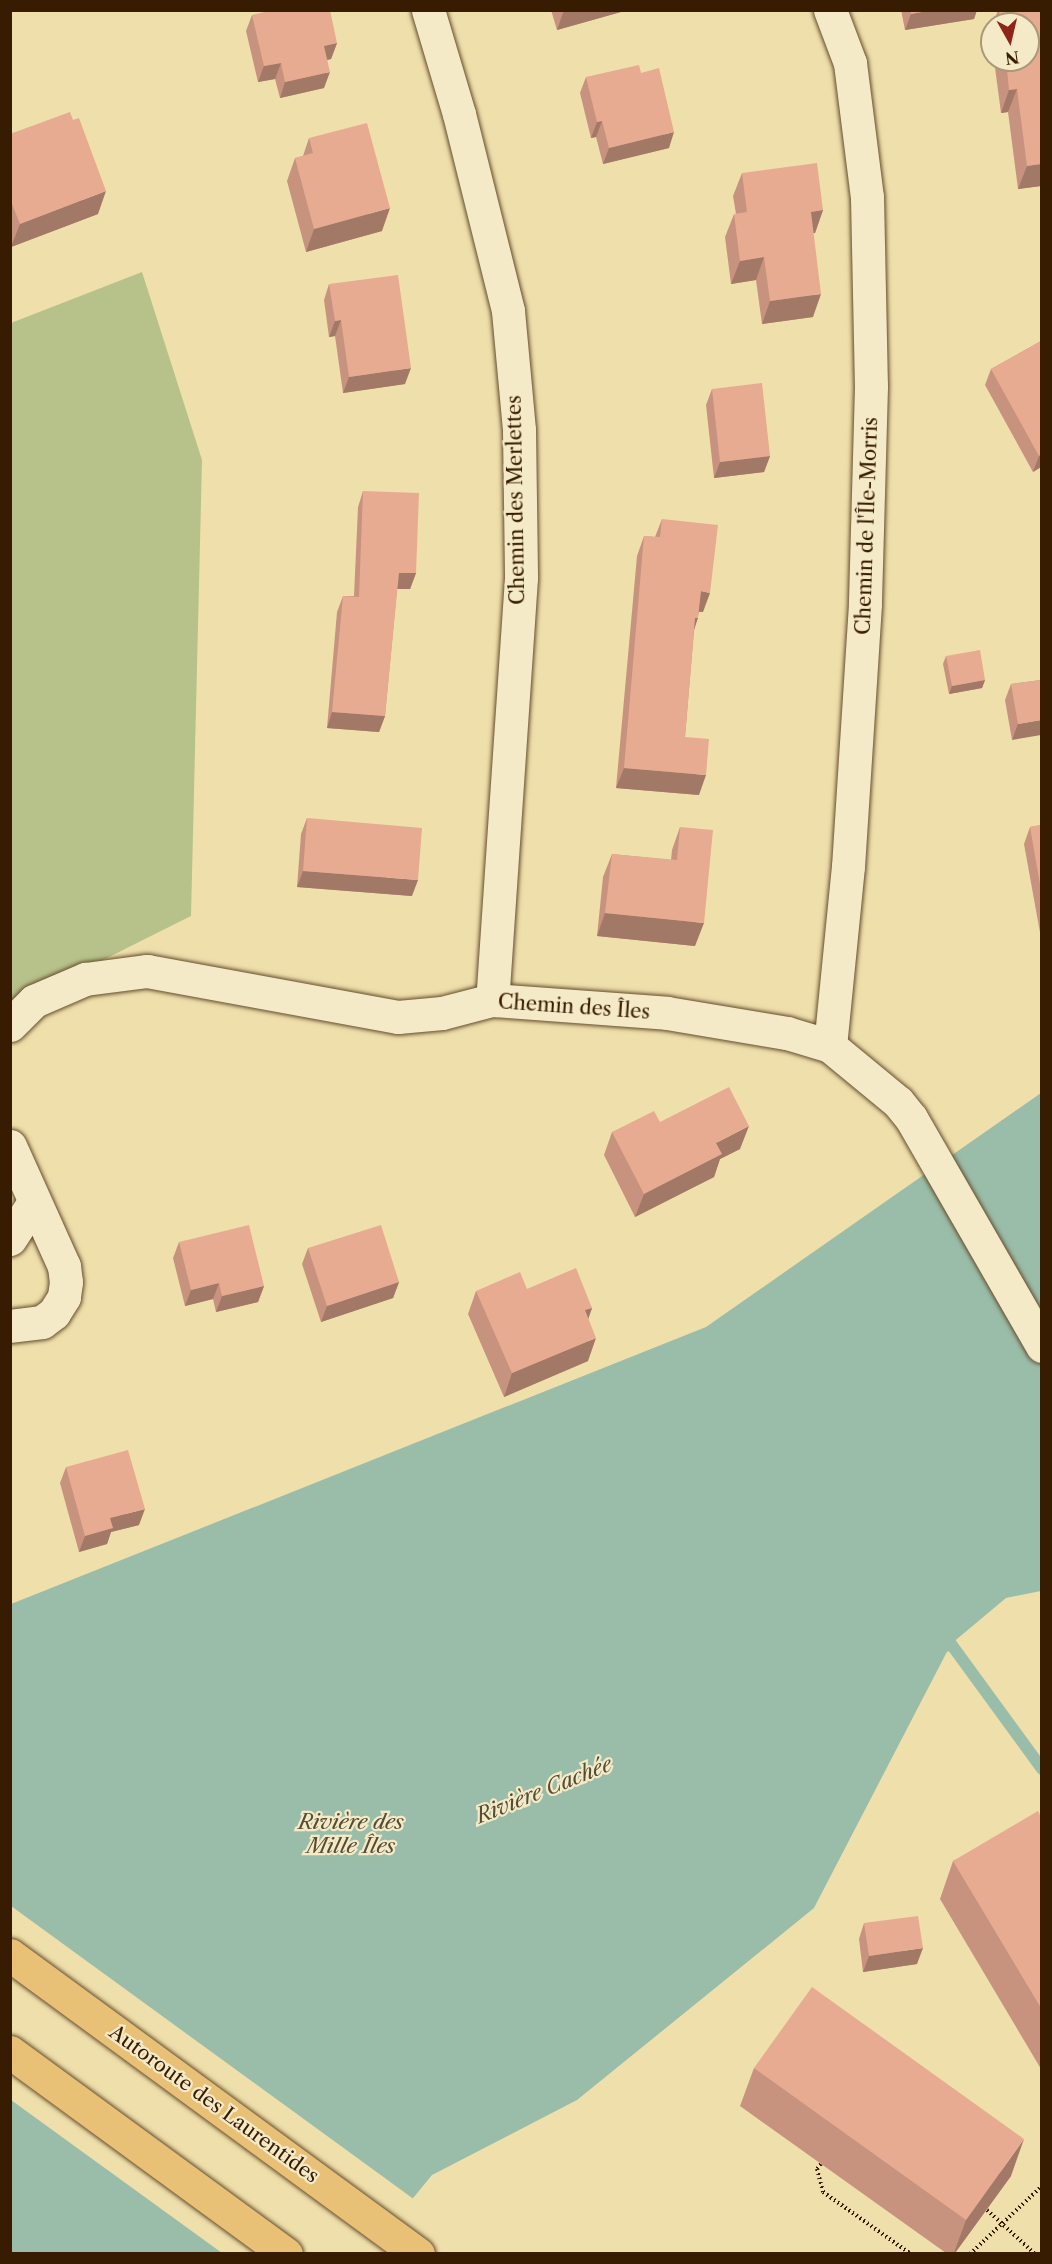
<!DOCTYPE html>
<html>
<head>
<meta charset="utf-8">
<style>
  body { margin:0 }
  #map { position:relative; width:1052px; height:2264px; overflow:hidden; background:#efdfab; font-family:"Libre Caslon Text",serif }
  div>[style] { position:absolute }
  .green>* { inset:0; background:#b7c28a }
  .water>* { inset:0; background:#9abda9 }
  .pier>* { inset:0; background:#efdfab }
  .stream>* { height:12px; margin:-6px; padding:0 6px; transform-origin:6px; border-radius:6px; background:#9abda9 }
  .path>* { height:4px; margin-top:-2px; transform-origin:0; background:repeating-linear-gradient(90deg,#371c02 0 1.5px,transparent 0 4.5px) }
  .roads { filter:drop-shadow(0 0 2px #654d2c) drop-shadow(0 0 2px #654d2c) }
  .street>* { height:33px; margin:-16.5px; padding:0 16.5px; transform-origin:16.5px; border-radius:16.5px; background:#f5eac8 }
  .highway>* { height:33px; margin:-16.5px; padding:0 16.5px; transform-origin:16.5px; border-radius:16.5px; background:#e8c076 }
  .wall>* { inset:0; background:#c7937e }
  .shaded-wall>* { inset:0; background:#a27866 }
  .building>* { inset:0; background:#e7ab92 }
  span { translate:-50% -50%; white-space:nowrap; text-align:center; line-height:1.15; -webkit-text-stroke:4.5px #f5eac8; paint-order:stroke }
  .street-label { font-size:20px; color:#371c02 }
  .water-label { font-size:21px; color:#554c34; font-style:italic }
  .frame { position:absolute; inset:0; border:12px solid #371c02; pointer-events:none }
  .north { position:absolute; left:980px; top:12px; width:60px; height:60px; box-sizing:border-box; background:#f5eac8; border:2px solid #a99879; border-radius:50%; rotate:172deg; font-size:16px; font-weight:700; line-height:24px; text-align:center; color:#371c02 }
  .north::after { content:''; display:block; margin:auto; width:21px; height:27px; background:#8f2418; clip-path:polygon(50% 0,100% 100%,50% 72%,0 100%) }
</style>
</head>
<body>
<div id="map">
  <div class="green">
    <i style="clip-path:polygon(142px 272px,202px 460px,191px 916px,11px 1006px,11px 323px)"></i>
  </div>
  <div class="water">
    <i style="clip-path:polygon(1041px 1093px,1041px 1591px,1006px 1598px,951px 1644px,814px 1908px,577px 2100px,432px 2175px,368px 2253px,11px 2254px,11px 1604px,706px 1327px)"></i>
  </div>
  <div class="pier">
    <i style="clip-path:polygon(11px 1906px,415px 2200px,372px 2254px,222px 2253px,11px 2100px)"></i>
  </div>
  <div class="stream">
    <i style="left:936px;top:1650px;width:16px;rotate:-22deg"></i>
    <i style="left:951px;top:1644px;width:155px;rotate:53.9deg"></i>
  </div>
  <div class="path">
    <i style="left:821px;top:2164px;width:6px;rotate:129deg"></i>
    <i style="left:817px;top:2169px;width:24px;rotate:75deg"></i>
    <i style="left:823px;top:2192px;width:108px;rotate:35.2deg"></i>
    <i style="left:987px;top:2210px;width:65px;rotate:42.5deg"></i>
    <i style="left:970px;top:2254px;width:99px;rotate:-43.4deg"></i>
  </div>
  <div class="roads">
    <div class="street">
      <i style="left:428px;top:10px;width:109px;rotate:73.4deg"></i>
      <i style="left:459px;top:114px;width:203px;rotate:76deg"></i>
      <i style="left:508px;top:311px;width:120px;rotate:84.7deg"></i>
      <i style="left:519px;top:430px;width:148px;rotate:89.2deg"></i>
      <i style="left:521px;top:578px;width:423px;rotate:93.9deg"></i>
      <i style="left:830px;top:10px;width:57px;rotate:69.3deg"></i>
      <i style="left:850px;top:63px;width:135px;rotate:82.8deg"></i>
      <i style="left:867px;top:197px;width:189px;rotate:88.8deg"></i>
      <i style="left:871px;top:386px;width:218px;rotate:91.6deg"></i>
      <i style="left:865px;top:604px;width:263px;rotate:93.7deg"></i>
      <i style="left:848px;top:866px;width:181px;rotate:95.7deg"></i>
      <i style="left:10px;top:1025px;width:34px;rotate:-45deg"></i>
      <i style="left:34px;top:1001px;width:56px;rotate:-23.3deg"></i>
      <i style="left:85px;top:979px;width:63px;rotate:-7.4deg"></i>
      <i style="left:147px;top:971px;width:255px;rotate:10.4deg"></i>
      <i style="left:398px;top:1017px;width:44px;rotate:-5.2deg"></i>
      <i style="left:442px;top:1013px;width:52px;rotate:-14.6deg"></i>
      <i style="left:492px;top:1000px;width:175px;rotate:4.2deg"></i>
      <i style="left:667px;top:1013px;width:122px;rotate:9.5deg"></i>
      <i style="left:787px;top:1033px;width:45px;rotate:16.8deg"></i>
      <i style="left:830px;top:1046px;width:88px;rotate:39.5deg"></i>
      <i style="left:898px;top:1102px;width:21px;rotate:51deg"></i>
      <i style="left:911px;top:1118px;width:263px;rotate:60.1deg"></i>
      <i style="left:10px;top:1146px;width:132px;rotate:65.8deg"></i>
      <i style="left:64px;top:1266px;width:16px;rotate:83deg"></i>
      <i style="left:66px;top:1282px;width:15px;rotate:98deg"></i>
      <i style="left:64px;top:1297px;width:19px;rotate:122deg"></i>
      <i style="left:54px;top:1313px;width:15px;rotate:143deg"></i>
      <i style="left:42px;top:1322px;width:32px;rotate:173deg"></i>
      <i style="left:10px;top:1239px;width:44px;rotate:-57deg"></i>
    </div>
    <div class="highway">
      <i style="left:10px;top:1955px;width:506px;rotate:36.24deg"></i>
      <i style="left:10px;top:2052px;width:342px;rotate:36.2deg"></i>
    </div>
  </div>
  <div class="wall">
    <i style="clip-path:polygon(551px 10px,628px 10px,557px 30px)"></i>
    <i style="clip-path:polygon(901px 10px,977px 10px,974px 19px,905px 30px)"></i>
    <i style="clip-path:polygon(998px 10px,1041px 10px,1041px 186px,1018px 189px,1008px 112px,1001px 113px,994px 60px,1028px 60px,1028px 24px,993px 24px)"></i>
    <i style="clip-path:polygon(252px 15px,337px 43px,331px 59px,327px 60px,324px 88px,280px 98px,275px 79px,258px 82px,246px 31px)"></i>
    <i style="clip-path:polygon(641px 73px,669px 148px,603px 164px,596px 137px,591px 138px,580px 93px,586px 77px)"></i>
    <i style="clip-path:polygon(10px 134px,98px 214px,11px 247px,10px 244px)"></i>
    <i style="clip-path:polygon(309px 138px,382px 231px,306px 252px,287px 181px,295px 158px,303px 156px)"></i>
    <i style="clip-path:polygon(742px 173px,823px 210px,815px 233px,813px 233px,813px 317px,762px 324px,756px 280px,731px 284px,725px 237px,734px 214px,736px 214px,733px 196px)"></i>
    <i style="clip-path:polygon(329px 284px,405px 384px,343px 393px,335px 336px,329px 337px,324px 300px)"></i>
    <i style="clip-path:polygon(1041px 341px,1041px 467px,1033px 472px,985px 385px,991px 369px)"></i>
    <i style="clip-path:polygon(712px 389px,770px 456px,764px 472px,714px 478px,706px 405px)"></i>
    <i style="clip-path:polygon(363px 491px,416px 573px,410px 589px,397px 589px,385px 716px,379px 732px,327px 728px,337px 612px,343px 596px,354px 596px,358px 507px)"></i>
    <i style="clip-path:polygon(662px 519px,703px 612px,699px 612px,694px 631px,685px 737px,699px 795px,616px 788px,637px 556px,644px 536px,655px 537px)"></i>
    <i style="clip-path:polygon(946px 656px,985px 680px,982px 688px,949px 694px,943px 664px)"></i>
    <i style="clip-path:polygon(1041px 680px,1012px 740px,1005px 700px,1011px 684px)"></i>
    <i style="clip-path:polygon(307px 818px,412px 896px,297px 887px,301px 834px)"></i>
    <i style="clip-path:polygon(1041px 825px,1041px 938px,1024px 844px,1030px 827px)"></i>
    <i style="clip-path:polygon(680px 827px,695px 946px,597px 936px,603px 877px,612px 854px,671px 860px,672px 850px)"></i>
    <i style="clip-path:polygon(660px 1122px,740px 1149px,720px 1159px,714px 1177px,635px 1217px,604px 1155px,612px 1132px)"></i>
    <i style="clip-path:polygon(179px 1242px,264px 1286px,258px 1302px,216px 1312px,213px 1299px,185px 1306px,173px 1258px)"></i>
    <i style="clip-path:polygon(308px 1248px,399px 1282px,393px 1298px,321px 1322px,302px 1264px)"></i>
    <i style="clip-path:polygon(527px 1289px,592px 1308px,588px 1319px,588px 1361px,504px 1397px,468px 1314px,476px 1291px)"></i>
    <i style="clip-path:polygon(66px 1467px,139px 1525px,111px 1532px,107px 1544px,79px 1552px,60px 1483px)"></i>
    <i style="clip-path:polygon(1041px 1817px,1041px 2069px,940px 1899px,953px 1861px)"></i>
    <i style="clip-path:polygon(864px 1923px,917px 1964px,863px 1972px,859px 1939px)"></i>
    <i style="clip-path:polygon(754px 2068px,1011px 2176px,955px 2253px,946px 2253px,740px 2106px)"></i>
  </div>
  <div class="shaded-wall">
    <i style="clip-path:polygon(564px 10px,628px 10px,557px 30px)"></i>
    <i style="clip-path:polygon(933px 10px,977px 10px,974px 19px,905px 30px,911px 14px)"></i>
    <i style="clip-path:polygon(337px 43px,331px 59px,318px 62px,324px 46px)"></i>
    <i style="clip-path:polygon(281px 63px,275px 79px,258px 82px,264px 66px)"></i>
    <i style="clip-path:polygon(330px 72px,324px 88px,280px 98px,285px 82px)"></i>
    <i style="clip-path:polygon(1017px 89px,1008px 112px,1001px 113px,1009px 90px)"></i>
    <i style="clip-path:polygon(602px 121px,596px 137px,591px 138px,597px 122px)"></i>
    <i style="clip-path:polygon(674px 132px,669px 148px,603px 164px,609px 148px)"></i>
    <i style="clip-path:polygon(1041px 164px,1041px 186px,1018px 189px,1027px 166px)"></i>
    <i style="clip-path:polygon(106px 191px,98px 214px,11px 247px,20px 224px)"></i>
    <i style="clip-path:polygon(390px 208px,382px 231px,306px 252px,314px 229px)"></i>
    <i style="clip-path:polygon(823px 210px,815px 233px,802px 235px,811px 212px)"></i>
    <i style="clip-path:polygon(764px 257px,756px 280px,731px 284px,740px 261px)"></i>
    <i style="clip-path:polygon(821px 294px,813px 317px,762px 324px,770px 301px)"></i>
    <i style="clip-path:polygon(341px 320px,335px 336px,329px 337px,335px 321px)"></i>
    <i style="clip-path:polygon(411px 368px,405px 384px,343px 393px,349px 377px)"></i>
    <i style="clip-path:polygon(1041px 454px,1041px 467px,1033px 472px,1039px 456px)"></i>
    <i style="clip-path:polygon(770px 456px,764px 472px,714px 478px,720px 462px)"></i>
    <i style="clip-path:polygon(399px 573px,416px 573px,410px 589px,393px 589px)"></i>
    <i style="clip-path:polygon(701px 591px,710px 593px,703px 612px,694px 611px)"></i>
    <i style="clip-path:polygon(695px 618px,698px 618px,691px 638px)"></i>
    <i style="clip-path:polygon(985px 680px,982px 688px,949px 694px,952px 686px)"></i>
    <i style="clip-path:polygon(332px 712px,385px 716px,379px 732px,327px 728px)"></i>
    <i style="clip-path:polygon(1041px 720px,1041px 735px,1012px 740px,1018px 724px)"></i>
    <i style="clip-path:polygon(624px 768px,706px 775px,699px 795px,616px 788px)"></i>
    <i style="clip-path:polygon(303px 871px,418px 880px,412px 896px,297px 887px)"></i>
    <i style="clip-path:polygon(605px 913px,704px 923px,695px 946px,597px 936px)"></i>
    <i style="clip-path:polygon(749px 1126px,740px 1149px,720px 1159px,714px 1177px,635px 1217px,644px 1194px,716px 1143px)"></i>
    <i style="clip-path:polygon(399px 1282px,393px 1298px,321px 1322px,327px 1306px)"></i>
    <i style="clip-path:polygon(219px 1283px,213px 1299px,185px 1306px,191px 1290px)"></i>
    <i style="clip-path:polygon(264px 1286px,258px 1302px,216px 1312px,222px 1296px)"></i>
    <i style="clip-path:polygon(592px 1308px,584px 1331px,585px 1310px)"></i>
    <i style="clip-path:polygon(596px 1338px,588px 1361px,504px 1397px,512px 1373px)"></i>
    <i style="clip-path:polygon(145px 1509px,139px 1525px,111px 1532px,107px 1544px,79px 1552px,85px 1536px,110px 1518px)"></i>
    <i style="clip-path:polygon(923px 1948px,917px 1964px,863px 1972px,869px 1956px)"></i>
    <i style="clip-path:polygon(1024px 2139px,1011px 2176px,955px 2253px,954px 2253px,966px 2220px)"></i>
  </div>
  <div class="building">
    <i style="clip-path:polygon(273px 10px,330px 10px,337px 43px,324px 46px,330px 72px,285px 82px,281px 63px,264px 66px,252px 15px)"></i>
    <i style="clip-path:polygon(910px 10px,933px 10px,911px 14px)"></i>
    <i style="clip-path:polygon(999px 10px,1041px 10px,1041px 164px,1027px 166px,1017px 89px,1009px 90px,1006px 60px,1028px 60px,1028px 24px,1001px 24px)"></i>
    <i style="clip-path:polygon(639px 65px,641px 73px,659px 68px,674px 132px,609px 148px,602px 121px,597px 122px,586px 77px)"></i>
    <i style="clip-path:polygon(70px 112px,73px 120px,79px 118px,106px 191px,20px 224px,10px 199px,10px 134px)"></i>
    <i style="clip-path:polygon(367px 123px,390px 208px,314px 229px,295px 158px,313px 153px,309px 138px)"></i>
    <i style="clip-path:polygon(817px 163px,823px 210px,811px 212px,821px 294px,770px 301px,764px 257px,740px 261px,734px 214px,747px 212px,742px 173px)"></i>
    <i style="clip-path:polygon(398px 275px,411px 368px,349px 377px,341px 320px,335px 321px,329px 284px)"></i>
    <i style="clip-path:polygon(1041px 341px,1041px 454px,1039px 456px,991px 369px)"></i>
    <i style="clip-path:polygon(762px 383px,770px 456px,720px 462px,712px 389px)"></i>
    <i style="clip-path:polygon(363px 491px,419px 493px,416px 573px,399px 573px,385px 716px,332px 712px,343px 596px,359px 597px)"></i>
    <i style="clip-path:polygon(662px 519px,718px 525px,710px 593px,701px 591px,698px 618px,695px 618px,685px 737px,709px 739px,706px 775px,624px 768px,644px 536px,660px 537px)"></i>
    <i style="clip-path:polygon(980px 650px,985px 680px,952px 686px,946px 656px)"></i>
    <i style="clip-path:polygon(1041px 680px,1041px 720px,1018px 724px,1011px 684px)"></i>
    <i style="clip-path:polygon(307px 818px,422px 828px,418px 880px,303px 871px)"></i>
    <i style="clip-path:polygon(1041px 825px,1041px 890px,1030px 827px)"></i>
    <i style="clip-path:polygon(680px 827px,713px 830px,704px 923px,605px 913px,612px 854px,677px 860px)"></i>
    <i style="clip-path:polygon(729px 1087px,749px 1126px,716px 1143px,722px 1154px,644px 1194px,612px 1132px,654px 1111px,660px 1122px)"></i>
    <i style="clip-path:polygon(249px 1225px,264px 1286px,222px 1296px,219px 1283px,191px 1290px,179px 1242px)"></i>
    <i style="clip-path:polygon(381px 1225px,399px 1282px,327px 1306px,308px 1248px)"></i>
    <i style="clip-path:polygon(576px 1268px,592px 1308px,585px 1310px,596px 1338px,512px 1373px,476px 1291px,520px 1272px,527px 1289px)"></i>
    <i style="clip-path:polygon(128px 1450px,145px 1509px,110px 1518px,113px 1528px,85px 1536px,66px 1467px)"></i>
    <i style="clip-path:polygon(1038px 1811px,1041px 1817px,1041px 2008px,953px 1861px)"></i>
    <i style="clip-path:polygon(918px 1916px,923px 1948px,869px 1956px,864px 1923px)"></i>
    <i style="clip-path:polygon(812px 1987px,1024px 2139px,966px 2220px,754px 2068px)"></i>
  </div>
  <div class="street-label">
    <span style="left:516px;top:500px;rotate:-91deg">Chemin des Merlettes</span>
    <span style="left:867px;top:526px;rotate:-88deg">Chemin de l'Île-Morris</span>
    <span style="left:574px;top:1007px;rotate:4deg">Chemin des Îles</span>
    <span style="left:214px;top:2104px;rotate:36deg">Autoroute des Laurentides</span>
  </div>
  <div class="water-label">
    <span style="left:544px;top:1790px;rotate:-22deg">Rivière Cachée</span>
    <span style="left:351px;top:1834px">Rivière des<br>Mille Îles</span>
  </div>
  <div class="frame"></div>
  <div class="north">N</div>
</div>
</body>
</html>
